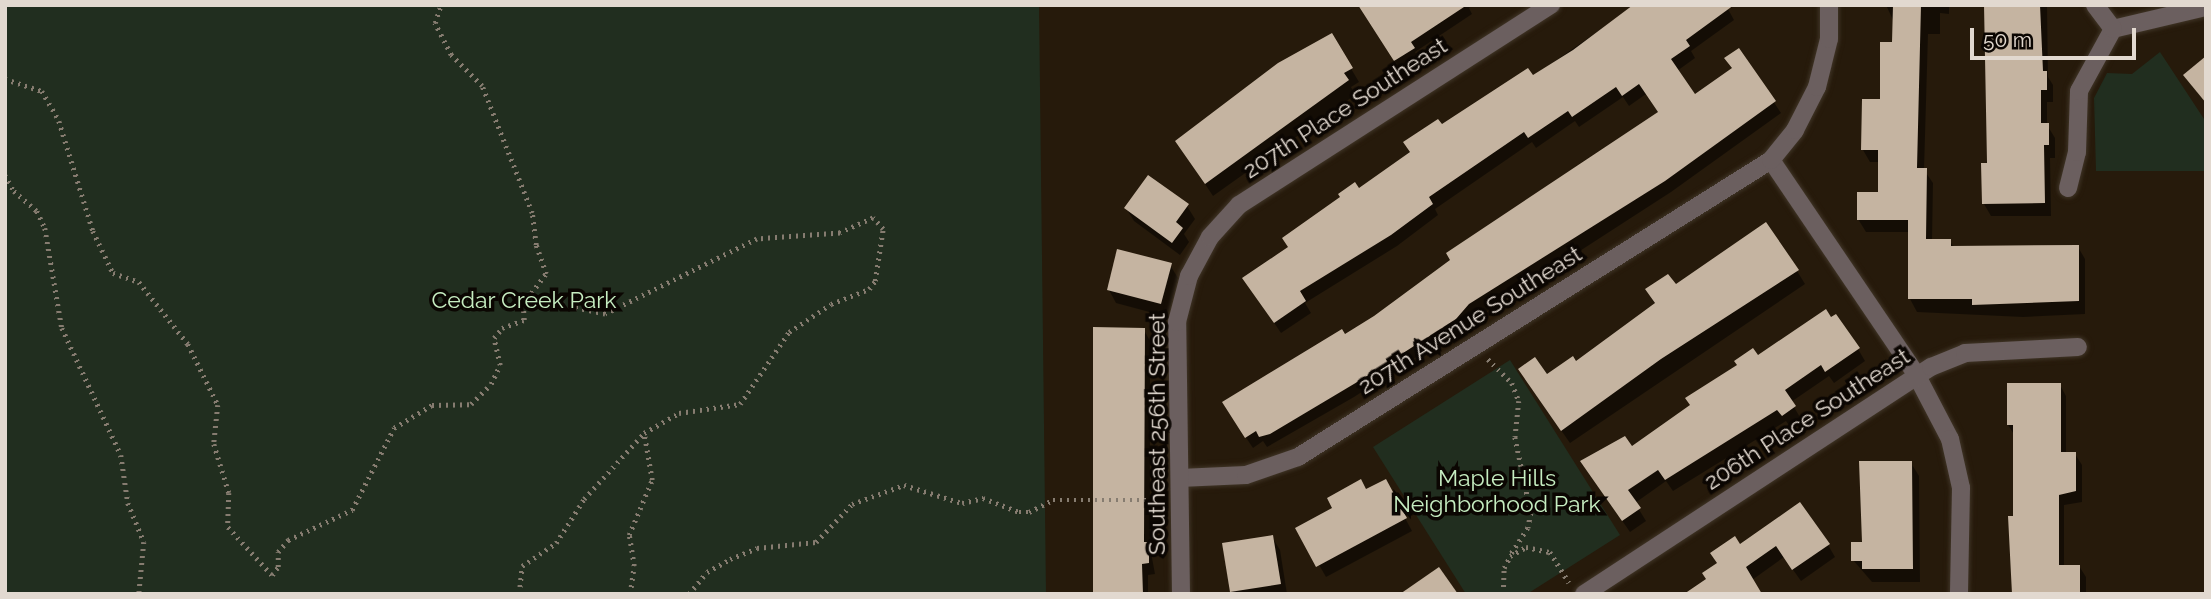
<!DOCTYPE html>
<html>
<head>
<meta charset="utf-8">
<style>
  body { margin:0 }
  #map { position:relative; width:2211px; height:599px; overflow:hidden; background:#261a0b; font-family:Raleway,sans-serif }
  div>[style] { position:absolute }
  .green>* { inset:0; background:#212e1f }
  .shadow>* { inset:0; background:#0007 }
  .building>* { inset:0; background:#c5b4a1 }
  .path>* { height:4.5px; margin-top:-2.25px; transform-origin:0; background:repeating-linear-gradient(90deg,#867c70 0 2px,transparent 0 7px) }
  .roads { filter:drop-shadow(0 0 2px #403527) drop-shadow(0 0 2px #403527) }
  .minor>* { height:18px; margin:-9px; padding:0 9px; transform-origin:9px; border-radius:9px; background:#6b5f5f }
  span { translate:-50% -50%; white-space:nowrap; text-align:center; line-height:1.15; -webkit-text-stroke:7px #0b0602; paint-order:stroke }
  .street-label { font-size:23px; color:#e2d9d0 }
  .park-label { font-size:23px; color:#c6edc1 }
  .frame { position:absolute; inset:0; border:7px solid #e2d9d0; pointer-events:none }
  .scale { position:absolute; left:1970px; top:28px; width:166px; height:32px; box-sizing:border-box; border:4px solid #e2d9d0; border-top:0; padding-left:9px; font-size:21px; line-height:24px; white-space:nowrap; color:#e2d9d0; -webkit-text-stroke:5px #0b0602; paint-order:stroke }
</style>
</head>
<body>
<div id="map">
  <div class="green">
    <i style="clip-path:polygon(5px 5px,1039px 5px,1046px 594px,5px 594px)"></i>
    <i style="clip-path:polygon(2160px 52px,2206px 122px,2206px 171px,2096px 171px,2094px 98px,2107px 73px,2132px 74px)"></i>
    <i style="clip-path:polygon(1510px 360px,1620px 535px,1527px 594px,1466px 594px,1373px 447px)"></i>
  </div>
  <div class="shadow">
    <i style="clip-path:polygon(1360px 5px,1473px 5px,1469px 8px,1472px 14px,1415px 52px,1418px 58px,1400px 69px)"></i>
    <i style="clip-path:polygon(1636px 5px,1728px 9px,1734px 20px,1691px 51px,1695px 58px,1677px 71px,1694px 97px,1733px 70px,1739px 50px,1781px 113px,1671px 192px,1354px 397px,1267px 447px,1263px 441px,1253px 448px,1230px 414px,1375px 318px,1659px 113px,1646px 94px,1629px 106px,1623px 97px,1579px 127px,1575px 121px,1536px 148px,1532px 142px,1435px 209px,1438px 215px,1397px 246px,1305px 303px,1311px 313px,1281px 333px,1251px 289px,1289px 248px,1441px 127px,1532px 77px)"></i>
    <i style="clip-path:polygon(1886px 5px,1949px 5px,1949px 14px,1940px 13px,1940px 34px,1928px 34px,1924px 170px,1933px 183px,1932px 241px,1950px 241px,1954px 248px,2078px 247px,2085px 259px,2085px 314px,2023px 317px,1917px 312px,1910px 299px,1910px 232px,1866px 232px,1858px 219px,1879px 194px,1879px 162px,1870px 162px,1863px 150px,1882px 101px,1894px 43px,1893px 20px)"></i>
    <i style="clip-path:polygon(1986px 5px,2047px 5px,2048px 77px,2053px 85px,2053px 102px,2047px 102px,2047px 125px,2055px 138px,2055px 158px,2050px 158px,2051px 216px,1991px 216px,1984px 204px,1989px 165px)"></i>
    <i style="clip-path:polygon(1331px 35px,1359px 82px,1351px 87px,1355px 95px,1213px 196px,1177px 142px)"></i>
    <i style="clip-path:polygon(1187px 206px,1195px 219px,1184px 234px,1189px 242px,1180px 255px,1134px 221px,1126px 208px)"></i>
    <i style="clip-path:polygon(1170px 265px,1178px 278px,1168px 317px,1116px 303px,1109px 290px)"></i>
    <i style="clip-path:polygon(1797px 271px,1805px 284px,1570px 443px,1528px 383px,1576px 363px,1655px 304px,1647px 290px)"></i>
    <i style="clip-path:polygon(1144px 330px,1150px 341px,1150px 547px,1155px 574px,1148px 575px,1148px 594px,1095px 594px)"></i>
    <i style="clip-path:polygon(1858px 349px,1865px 361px,1834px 383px,1829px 376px,1791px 402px,1801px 419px,1790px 427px,1786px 421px,1673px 491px,1666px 481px,1635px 503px,1646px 521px,1630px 532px,1589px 473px,1631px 449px,1757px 357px)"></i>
    <i style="clip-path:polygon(2060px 385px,2066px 396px,2066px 454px,2075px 454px,2082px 465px,2082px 502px,2064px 505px,2064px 566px,2079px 566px,2086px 577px,2086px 594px,2012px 594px,2015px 436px,2008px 425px)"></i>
    <i style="clip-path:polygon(1911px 463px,1919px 476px,1920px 582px,1872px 582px,1853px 560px)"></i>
    <i style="clip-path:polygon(1385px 481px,1412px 531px,1326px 577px,1298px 528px)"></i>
    <i style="clip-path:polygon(1272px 537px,1280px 550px,1287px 594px,1233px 594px,1224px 544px)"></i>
    <i style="clip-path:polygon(1828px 545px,1835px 557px,1801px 581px,1784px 557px,1752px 580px,1708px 580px,1739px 546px)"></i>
  </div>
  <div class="building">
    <i style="clip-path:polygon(1358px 5px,1467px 5px,1411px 42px,1415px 48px,1394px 61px)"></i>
    <i style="clip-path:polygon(1633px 5px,1734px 5px,1686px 40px,1690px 46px,1671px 59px,1695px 94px,1732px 68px,1724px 58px,1739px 48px,1776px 101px,1665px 181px,1469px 304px,1456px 319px,1369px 375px,1270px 434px,1259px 437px,1256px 431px,1245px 438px,1222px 402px,1342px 329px,1345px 334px,1374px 316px,1450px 260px,1446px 253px,1658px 112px,1639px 84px,1622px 96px,1616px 87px,1572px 117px,1568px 111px,1528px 138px,1524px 132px,1429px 197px,1433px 204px,1391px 235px,1300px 291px,1306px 301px,1274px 323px,1242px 278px,1288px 247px,1282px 238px,1340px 197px,1338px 194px,1355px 182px,1359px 188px,1410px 152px,1403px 142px,1438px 119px,1442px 124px,1528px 68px,1533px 75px,1573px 50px)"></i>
    <i style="clip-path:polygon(1893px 5px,1921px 5px,1917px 168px,1927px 168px,1926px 239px,1951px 239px,1951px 246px,2079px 245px,2079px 301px,1972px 305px,1972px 299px,1908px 299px,1908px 220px,1857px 220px,1857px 192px,1878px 192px,1878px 150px,1861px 150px,1862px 99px,1880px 99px,1880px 42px,1892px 42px)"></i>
    <i style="clip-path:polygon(1984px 5px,2040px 5px,2043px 71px,2047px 71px,2047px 90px,2041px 90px,2041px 123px,2049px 123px,2049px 145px,2044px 145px,2045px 203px,1982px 204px,1981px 163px,1987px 163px)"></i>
    <i style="clip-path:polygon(1332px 33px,1353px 68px,1344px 73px,1349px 80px,1205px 184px,1175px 141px,1278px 63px)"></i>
    <i style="clip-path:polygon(2206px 56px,2206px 103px,2183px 75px)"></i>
    <i style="clip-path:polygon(1148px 175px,1189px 204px,1176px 222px,1183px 228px,1172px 243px,1124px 208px)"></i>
    <i style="clip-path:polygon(1766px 222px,1799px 270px,1661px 359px,1561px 431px,1518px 369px,1535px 357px,1547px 374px,1573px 356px,1576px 361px,1655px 303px,1645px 289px,1668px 274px,1676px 284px)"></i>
    <i style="clip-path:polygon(1117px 249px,1172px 263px,1161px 304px,1107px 290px)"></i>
    <i style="clip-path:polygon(1826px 309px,1831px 317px,1836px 314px,1860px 348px,1825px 372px,1821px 365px,1785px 390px,1796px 406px,1782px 416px,1777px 410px,1665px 480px,1658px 470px,1628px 490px,1641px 508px,1622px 521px,1580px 461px,1625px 436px,1632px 446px,1690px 405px,1685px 398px,1737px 365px,1734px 361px,1753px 348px,1758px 355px)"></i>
    <i style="clip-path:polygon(1093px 327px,1145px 328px,1144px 542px,1149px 542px,1149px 563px,1142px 564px,1143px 594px,1093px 594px)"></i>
    <i style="clip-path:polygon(2007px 383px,2061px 383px,2061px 452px,2076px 452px,2076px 491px,2059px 495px,2059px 565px,2080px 565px,2080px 594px,2012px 594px,2008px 516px,2013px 516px,2013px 425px,2007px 425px)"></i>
    <i style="clip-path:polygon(1859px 461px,1912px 461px,1913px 569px,1862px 569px,1862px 561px,1851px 561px,1851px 542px,1862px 542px)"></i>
    <i style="clip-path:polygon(1361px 479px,1366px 489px,1386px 479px,1407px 518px,1316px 567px,1295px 528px,1332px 508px,1327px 498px)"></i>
    <i style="clip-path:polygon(1800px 502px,1830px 544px,1792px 570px,1776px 546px,1746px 567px,1762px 594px,1684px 594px,1706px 579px,1702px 573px,1717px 563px,1710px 553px,1735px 536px,1740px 544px)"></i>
    <i style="clip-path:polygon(1273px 535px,1281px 584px,1230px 592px,1222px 543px)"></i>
    <i style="clip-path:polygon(1439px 567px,1458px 594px,1400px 594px)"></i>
  </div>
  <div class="path">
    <i style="left:5px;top:79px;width:39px;rotate:18deg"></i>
    <i style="left:42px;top:91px;width:34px;rotate:60deg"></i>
    <i style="left:59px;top:121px;width:115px;rotate:72.8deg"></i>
    <i style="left:93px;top:231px;width:47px;rotate:64.5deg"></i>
    <i style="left:113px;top:273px;width:28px;rotate:19deg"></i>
    <i style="left:139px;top:282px;width:79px;rotate:51.7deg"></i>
    <i style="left:188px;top:344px;width:68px;rotate:63.8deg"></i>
    <i style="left:218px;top:405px;width:39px;rotate:96deg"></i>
    <i style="left:214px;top:444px;width:51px;rotate:73deg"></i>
    <i style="left:229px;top:493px;width:34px;rotate:92deg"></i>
    <i style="left:228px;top:527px;width:65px;rotate:47.5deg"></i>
    <i style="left:272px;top:575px;width:10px;rotate:-53deg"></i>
    <i style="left:278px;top:567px;width:15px;rotate:-90deg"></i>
    <i style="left:278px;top:552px;width:16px;rotate:-50deg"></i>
    <i style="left:288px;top:540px;width:71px;rotate:-25.1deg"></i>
    <i style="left:352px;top:510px;width:92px;rotate:-62.9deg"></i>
    <i style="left:394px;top:428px;width:44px;rotate:-31.2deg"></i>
    <i style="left:432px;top:405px;width:39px;rotate:-1deg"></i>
    <i style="left:471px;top:404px;width:28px;rotate:-45deg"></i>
    <i style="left:491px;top:384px;width:21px;rotate:-65deg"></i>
    <i style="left:500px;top:365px;width:28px;rotate:-103deg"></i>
    <i style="left:494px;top:338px;width:13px;rotate:-51deg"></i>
    <i style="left:502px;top:328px;width:23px;rotate:-20deg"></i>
    <i style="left:524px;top:320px;width:16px;rotate:-94deg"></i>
    <i style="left:523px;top:304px;width:38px;rotate:-53deg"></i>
    <i style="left:546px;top:274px;width:31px;rotate:-109deg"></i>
    <i style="left:536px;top:245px;width:32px;rotate:-97deg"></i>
    <i style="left:532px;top:213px;width:136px;rotate:-111.5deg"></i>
    <i style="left:482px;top:86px;width:44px;rotate:-135deg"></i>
    <i style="left:451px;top:55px;width:36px;rotate:-117deg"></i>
    <i style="left:435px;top:23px;width:19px;rotate:-72deg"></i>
    <i style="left:5px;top:175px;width:18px;rotate:61deg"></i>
    <i style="left:14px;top:191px;width:30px;rotate:41deg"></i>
    <i style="left:37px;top:211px;width:19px;rotate:65deg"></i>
    <i style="left:45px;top:228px;width:101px;rotate:80.4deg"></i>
    <i style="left:62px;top:328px;width:140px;rotate:65.1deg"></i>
    <i style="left:121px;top:455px;width:49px;rotate:81.7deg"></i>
    <i style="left:128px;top:503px;width:42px;rotate:67.7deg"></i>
    <i style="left:144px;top:542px;width:52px;rotate:95.5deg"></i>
    <i style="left:1488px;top:359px;width:34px;rotate:45deg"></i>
    <i style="left:1512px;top:383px;width:19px;rotate:69deg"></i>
    <i style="left:1519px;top:401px;width:36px;rotate:96deg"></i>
    <i style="left:1515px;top:437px;width:78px;rotate:78.1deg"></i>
    <i style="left:1531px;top:513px;width:15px;rotate:101deg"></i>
    <i style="left:1528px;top:528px;width:33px;rotate:123deg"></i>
    <i style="left:519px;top:594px;width:28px;rotate:-84deg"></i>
    <i style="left:522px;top:566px;width:41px;rotate:-34.1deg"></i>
    <i style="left:556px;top:543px;width:52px;rotate:-57.5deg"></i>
    <i style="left:584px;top:499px;width:89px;rotate:-47.7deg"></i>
    <i style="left:644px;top:433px;width:40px;rotate:-29.7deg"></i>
    <i style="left:679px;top:413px;width:62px;rotate:-8.4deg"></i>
    <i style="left:740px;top:404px;width:87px;rotate:-55.8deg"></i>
    <i style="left:789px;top:332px;width:50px;rotate:-33.7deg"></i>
    <i style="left:831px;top:304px;width:41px;rotate:-21.5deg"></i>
    <i style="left:869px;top:289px;width:10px;rotate:-53deg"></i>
    <i style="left:875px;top:281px;width:53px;rotate:-81.3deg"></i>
    <i style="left:883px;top:229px;width:15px;rotate:-132deg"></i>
    <i style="left:873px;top:218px;width:36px;rotate:156deg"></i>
    <i style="left:840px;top:233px;width:83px;rotate:175.9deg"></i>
    <i style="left:757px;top:239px;width:169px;rotate:153.7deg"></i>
    <i style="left:605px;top:314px;width:78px;rotate:-168.1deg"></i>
    <i style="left:630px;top:594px;width:28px;rotate:-82deg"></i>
    <i style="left:634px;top:566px;width:31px;rotate:-99deg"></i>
    <i style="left:629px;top:535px;width:60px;rotate:-67.3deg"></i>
    <i style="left:652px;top:480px;width:48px;rotate:-99.7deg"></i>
    <i style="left:689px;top:594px;width:28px;rotate:-51deg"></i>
    <i style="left:707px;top:572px;width:26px;rotate:-29deg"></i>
    <i style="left:730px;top:559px;width:29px;rotate:-22deg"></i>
    <i style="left:757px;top:548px;width:59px;rotate:-5.8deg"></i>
    <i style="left:816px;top:542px;width:52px;rotate:-46.5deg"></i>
    <i style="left:852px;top:504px;width:55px;rotate:-20.1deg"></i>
    <i style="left:904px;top:485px;width:61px;rotate:17.2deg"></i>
    <i style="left:962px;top:503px;width:22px;rotate:-13deg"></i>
    <i style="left:983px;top:498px;width:39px;rotate:21deg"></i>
    <i style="left:1019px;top:512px;width:10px"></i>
    <i style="left:1029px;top:512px;width:27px;rotate:-27deg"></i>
    <i style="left:1053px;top:500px;width:109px"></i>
    <i style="left:1503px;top:594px;width:26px;rotate:-88deg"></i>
    <i style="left:1504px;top:568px;width:13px;rotate:-63deg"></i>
    <i style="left:1510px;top:556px;width:18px;rotate:-29deg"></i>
    <i style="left:1526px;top:547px;width:25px;rotate:12deg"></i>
    <i style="left:1550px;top:552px;width:36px;rotate:58deg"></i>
  </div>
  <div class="roads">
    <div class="minor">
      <i style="left:2113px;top:29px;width:96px;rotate:-13.3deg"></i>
      <i style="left:1771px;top:160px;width:261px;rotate:55.9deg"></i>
      <i style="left:1917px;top:376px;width:71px;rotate:62.4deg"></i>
      <i style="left:1950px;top:439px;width:50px;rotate:77.3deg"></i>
      <i style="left:1961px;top:488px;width:106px;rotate:91.1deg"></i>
      <i style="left:2068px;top:188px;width:37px;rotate:-76deg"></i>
      <i style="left:2077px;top:152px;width:61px;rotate:-88.1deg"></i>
      <i style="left:2079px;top:91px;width:71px;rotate:-61.3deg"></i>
      <i style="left:2113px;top:29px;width:30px;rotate:-127deg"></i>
      <i style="left:1180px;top:478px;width:66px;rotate:-2.6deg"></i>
      <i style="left:1246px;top:475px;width:55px;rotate:-19.1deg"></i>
      <i style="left:1298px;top:457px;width:559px;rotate:-32.12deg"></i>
      <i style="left:1771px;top:160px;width:38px;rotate:-51deg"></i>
      <i style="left:1795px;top:130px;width:48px;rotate:-62.9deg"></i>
      <i style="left:1817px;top:87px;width:49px;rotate:-76deg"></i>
      <i style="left:1829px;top:39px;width:34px;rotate:-90deg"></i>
      <i style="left:1181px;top:594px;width:272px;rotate:-90.8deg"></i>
      <i style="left:1177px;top:322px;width:48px;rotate:-75.4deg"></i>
      <i style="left:1189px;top:276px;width:44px;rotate:-61.7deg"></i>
      <i style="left:1210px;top:237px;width:43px;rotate:-47.8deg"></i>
      <i style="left:1239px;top:205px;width:371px;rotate:-32.7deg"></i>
      <i style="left:1584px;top:594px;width:415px;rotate:-33.2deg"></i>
      <i style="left:1931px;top:367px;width:37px;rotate:-22deg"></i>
      <i style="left:1965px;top:353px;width:113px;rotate:-3deg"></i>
    </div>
  </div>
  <div class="street-label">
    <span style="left:1345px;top:108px;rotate:-33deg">207th Place Southeast</span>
    <span style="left:1470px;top:320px;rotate:-32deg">207th Avenue Southeast</span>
    <span style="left:1807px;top:419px;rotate:-33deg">206th Place Southeast</span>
    <span style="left:1157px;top:434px;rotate:-90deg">Southeast 256th Street</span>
  </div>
  <div class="park-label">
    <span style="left:524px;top:300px">Cedar Creek Park</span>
    <span style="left:1497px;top:491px">Maple Hills<br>Neighborhood Park</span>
  </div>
  <div class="frame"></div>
  <div class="scale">50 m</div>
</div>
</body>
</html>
